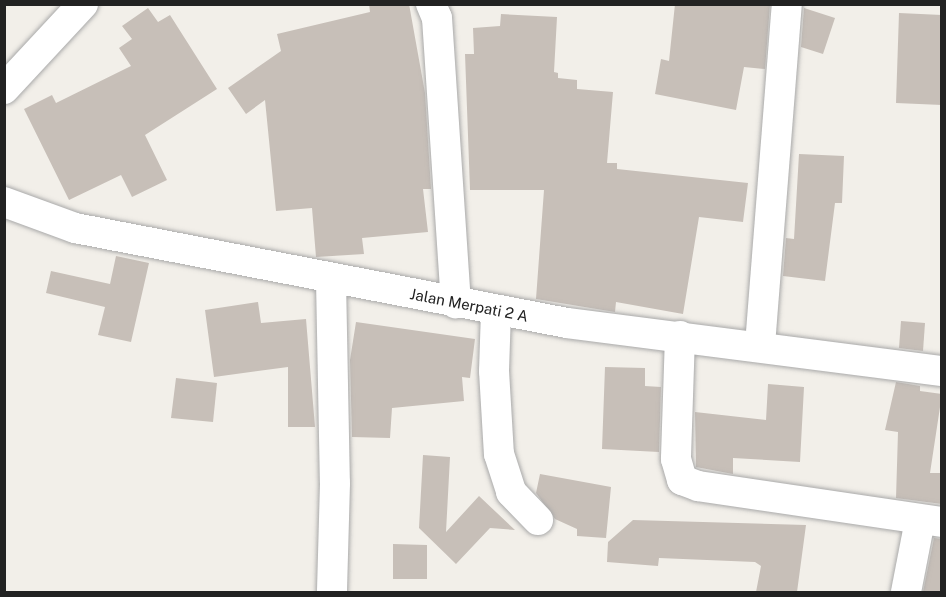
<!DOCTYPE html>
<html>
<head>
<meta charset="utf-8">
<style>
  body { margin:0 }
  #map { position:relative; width:946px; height:597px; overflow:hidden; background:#f2efe9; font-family:"Public Sans",sans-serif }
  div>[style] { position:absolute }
  .building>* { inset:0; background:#c7bfb8 }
  .roads { filter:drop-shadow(0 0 2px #a9a9a9) drop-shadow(0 0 2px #a9a9a9) }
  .minor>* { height:30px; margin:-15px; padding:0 15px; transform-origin:15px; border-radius:15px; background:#fff }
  span { translate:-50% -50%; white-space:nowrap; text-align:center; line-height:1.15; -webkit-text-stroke:5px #fff; paint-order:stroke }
  .street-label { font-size:15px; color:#222 }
  .frame { position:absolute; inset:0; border:6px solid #222; pointer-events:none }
</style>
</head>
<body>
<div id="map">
  <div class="building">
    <i style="clip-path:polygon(369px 4px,409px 4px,425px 93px,431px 189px,423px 189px,428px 232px,362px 238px,364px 254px,316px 257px,312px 208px,276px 211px,265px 100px,246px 114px,228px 88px,281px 51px,277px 34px,370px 12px)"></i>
    <i style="clip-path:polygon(675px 4px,770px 4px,765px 69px,744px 67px,736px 110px,655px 94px,661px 59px,669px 61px)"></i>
    <i style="clip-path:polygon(148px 8px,158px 22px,170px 15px,217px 89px,145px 135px,167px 180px,132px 197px,121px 175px,69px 200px,24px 109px,52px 95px,56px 103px,131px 66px,119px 48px,132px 39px,122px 26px)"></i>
    <i style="clip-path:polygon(804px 8px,835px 18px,823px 54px,801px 47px)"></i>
    <i style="clip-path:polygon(899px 13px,942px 15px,942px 105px,896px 103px)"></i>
    <i style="clip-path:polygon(501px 14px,557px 17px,554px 72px,558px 73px,558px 78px,577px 80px,577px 89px,613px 92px,607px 163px,617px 163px,617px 169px,748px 183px,743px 222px,699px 217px,683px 314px,616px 302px,615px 312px,536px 299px,544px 190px,470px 190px,465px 54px,474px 54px,473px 28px,500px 26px)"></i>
    <i style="clip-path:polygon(799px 154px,844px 156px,842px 203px,835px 203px,825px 281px,783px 276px,786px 238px,794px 239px)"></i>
    <i style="clip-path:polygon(116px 256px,149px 263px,131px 342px,98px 335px,105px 307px,46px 293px,51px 271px,110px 284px)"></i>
    <i style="clip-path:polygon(258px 302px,261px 323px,306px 319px,315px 427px,288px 427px,288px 367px,214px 377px,205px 310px)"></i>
    <i style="clip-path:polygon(901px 321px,925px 323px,923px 351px,899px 348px)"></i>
    <i style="clip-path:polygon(356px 322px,475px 339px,470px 378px,462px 377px,464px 401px,392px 408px,390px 438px,352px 437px,350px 360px)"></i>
    <i style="clip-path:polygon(605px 367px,645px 368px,645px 386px,661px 387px,659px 452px,602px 449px)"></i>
    <i style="clip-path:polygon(176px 378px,217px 383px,213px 422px,171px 418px)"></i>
    <i style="clip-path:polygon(896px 382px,920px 386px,920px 391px,942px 394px,930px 473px,942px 473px,942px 504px,896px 498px,898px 432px,885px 430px)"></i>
    <i style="clip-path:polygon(768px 384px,804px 387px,800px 462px,733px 458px,733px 474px,696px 467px,695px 412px,766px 420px)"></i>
    <i style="clip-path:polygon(423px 455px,450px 457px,446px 532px,479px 496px,515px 530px,490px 528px,456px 564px,419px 528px)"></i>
    <i style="clip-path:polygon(540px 474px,611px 487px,606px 538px,577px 536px,577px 529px,555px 519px,536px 493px)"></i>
    <i style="clip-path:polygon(633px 520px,806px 525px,797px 592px,756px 592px,761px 566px,755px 562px,659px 558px,658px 566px,607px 562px,608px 542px)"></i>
    <i style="clip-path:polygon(934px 538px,942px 539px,942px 592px,923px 592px)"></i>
    <i style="clip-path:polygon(393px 544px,427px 545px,427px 579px,393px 579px)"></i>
  </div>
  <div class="roads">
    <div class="minor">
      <i style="left:431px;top:4px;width:15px;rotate:67deg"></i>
      <i style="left:437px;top:18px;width:286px;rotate:86.2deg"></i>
      <i style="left:4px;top:89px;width:116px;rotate:-47.1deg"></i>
      <i style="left:4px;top:202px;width:76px;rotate:20.1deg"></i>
      <i style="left:75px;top:228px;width:501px;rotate:10.93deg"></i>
      <i style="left:567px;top:323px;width:378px;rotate:7.3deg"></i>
      <i style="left:331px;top:280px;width:203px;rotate:88.9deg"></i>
      <i style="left:335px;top:483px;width:109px;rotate:91.6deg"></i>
      <i style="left:496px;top:311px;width:60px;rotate:91.9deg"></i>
      <i style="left:494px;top:371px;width:83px;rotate:86.6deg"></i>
      <i style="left:499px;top:454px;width:40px;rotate:72deg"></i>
      <i style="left:511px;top:492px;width:39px;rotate:46deg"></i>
      <i style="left:680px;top:336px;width:123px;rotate:91.9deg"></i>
      <i style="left:676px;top:459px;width:22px;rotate:74deg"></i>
      <i style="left:682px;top:480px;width:17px;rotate:21deg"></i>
      <i style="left:698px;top:486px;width:247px;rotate:8.4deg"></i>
      <i style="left:760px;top:345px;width:342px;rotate:-85.5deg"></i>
      <i style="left:906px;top:592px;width:73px;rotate:-79deg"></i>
    </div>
  </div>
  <div class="street-label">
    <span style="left:469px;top:305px;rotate:11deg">Jalan Merpati 2 A</span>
  </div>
  <div class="frame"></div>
</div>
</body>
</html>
